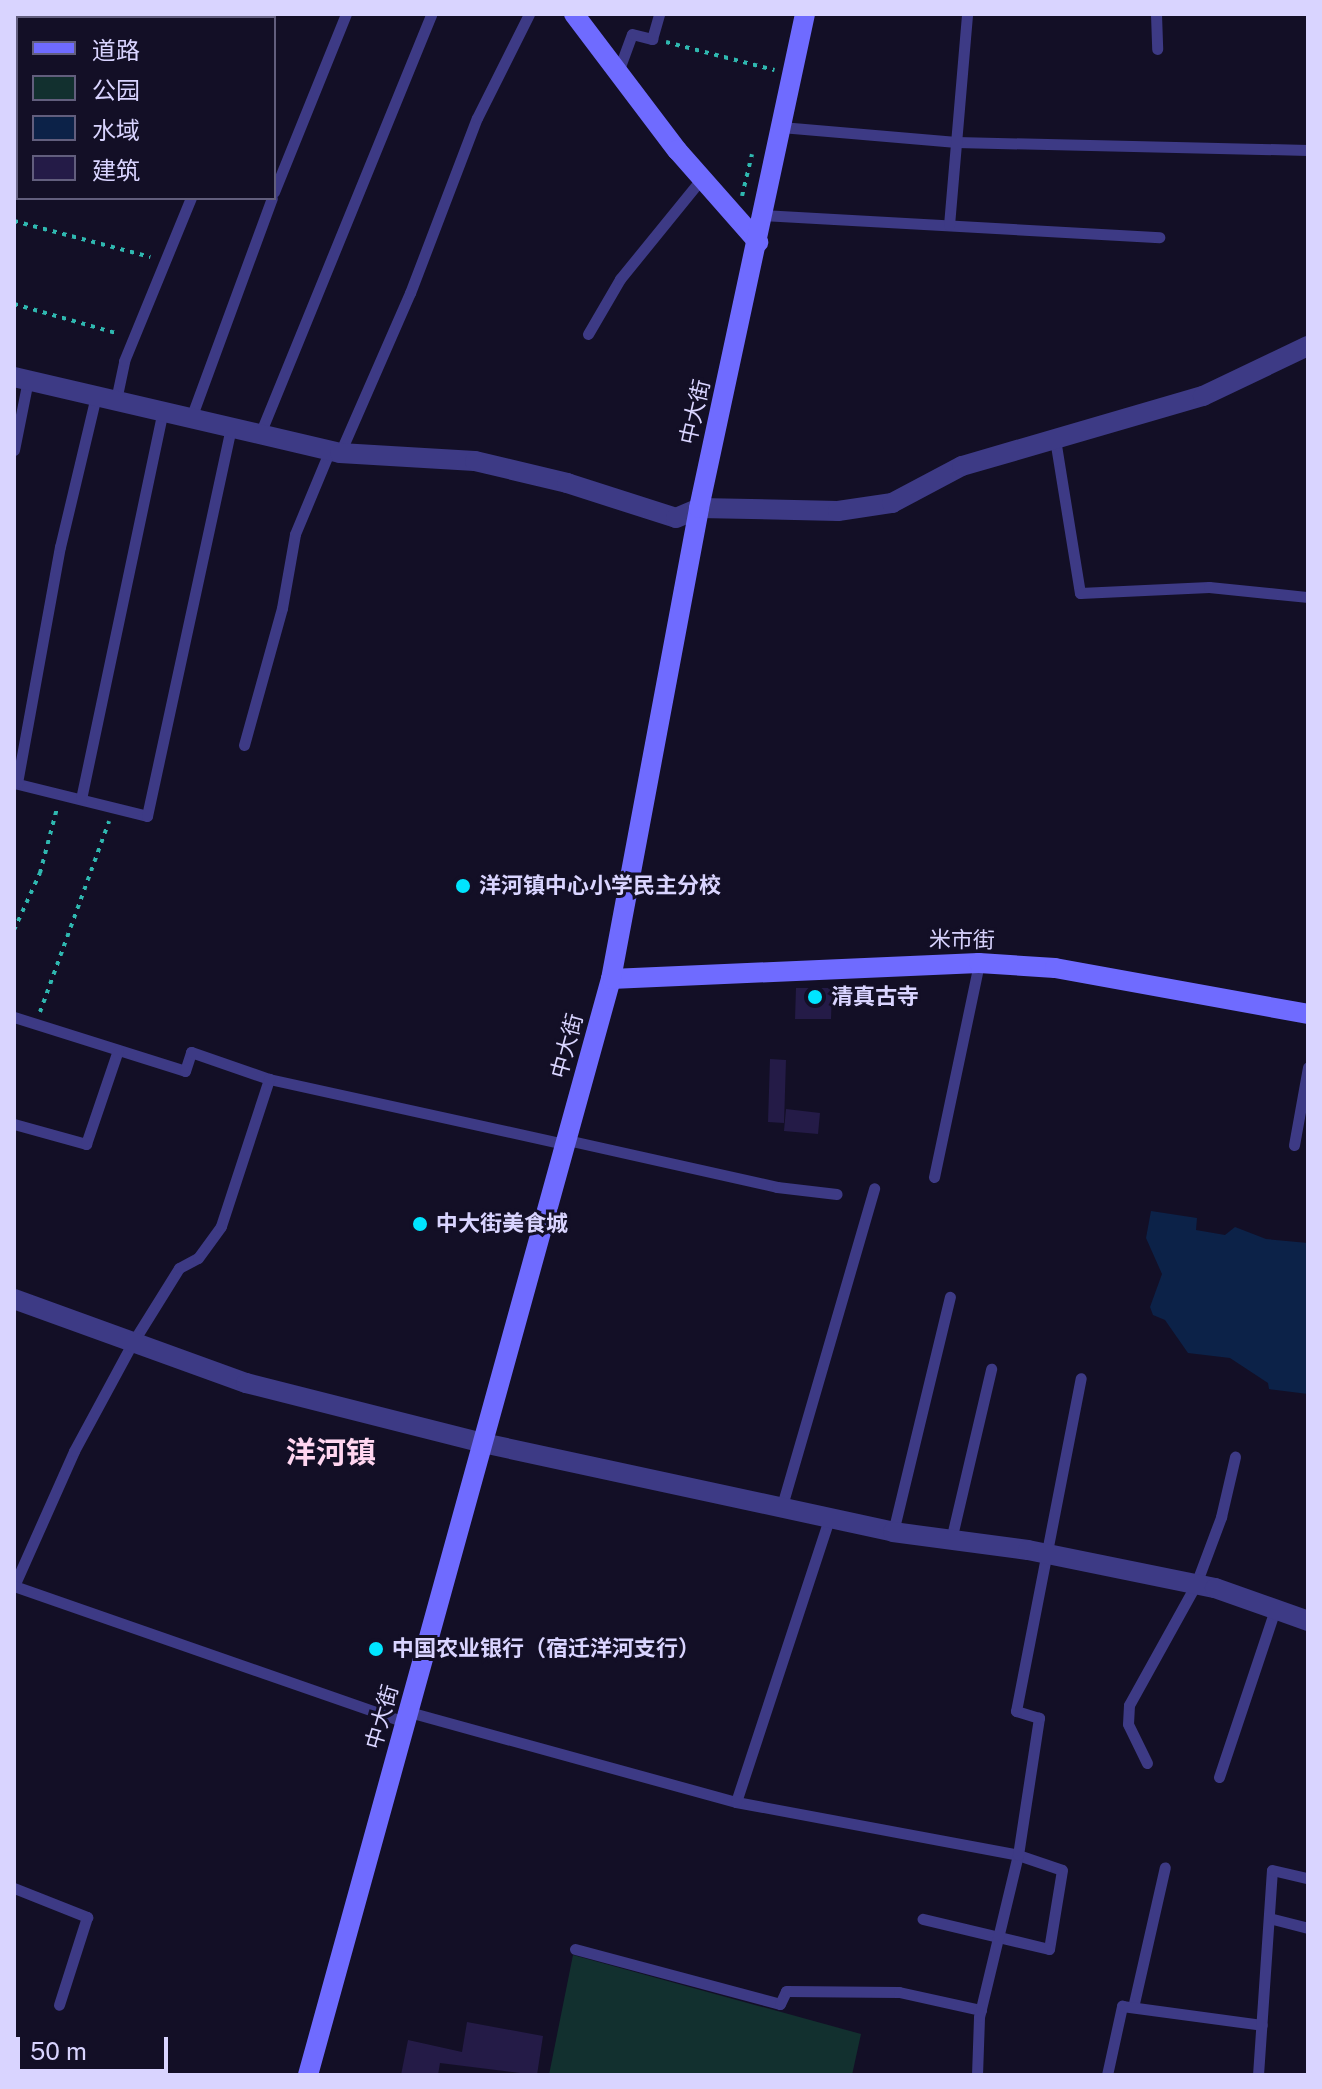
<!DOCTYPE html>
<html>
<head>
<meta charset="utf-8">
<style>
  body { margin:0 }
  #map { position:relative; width:1322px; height:2089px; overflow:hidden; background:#130f26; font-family:"Public Sans","Noto Sans SC",sans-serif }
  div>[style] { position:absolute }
  .green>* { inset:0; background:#12302f }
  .water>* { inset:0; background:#0c2248 }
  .stream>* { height:6px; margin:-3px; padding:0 3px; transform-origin:3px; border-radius:3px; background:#0c2248 }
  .building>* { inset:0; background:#241b47 }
  .path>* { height:4px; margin-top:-2px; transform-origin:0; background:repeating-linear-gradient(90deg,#2fb8b0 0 4px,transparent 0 10px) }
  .lane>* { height:11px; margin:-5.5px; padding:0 5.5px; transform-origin:5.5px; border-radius:5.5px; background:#3d3a85 }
  .street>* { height:20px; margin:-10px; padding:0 10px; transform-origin:10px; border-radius:10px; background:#3d3a85 }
  .secondary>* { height:20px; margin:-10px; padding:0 10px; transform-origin:10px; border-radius:10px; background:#6f6bff }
  .dots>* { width:22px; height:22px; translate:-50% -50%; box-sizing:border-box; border:4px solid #130f26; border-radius:50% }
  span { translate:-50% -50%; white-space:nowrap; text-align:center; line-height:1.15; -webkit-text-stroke:6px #130f26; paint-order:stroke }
  .street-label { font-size:22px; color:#d9d4ff }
  .poi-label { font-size:22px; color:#d9d4ff; font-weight:700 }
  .left { translate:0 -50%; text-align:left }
  .district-label { font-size:30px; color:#ffd6f0; font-weight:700 }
  .frame { position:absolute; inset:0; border:16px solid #d9d4ff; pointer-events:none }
  .legend { position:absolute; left:16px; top:16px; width:260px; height:184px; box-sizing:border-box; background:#130f26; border:2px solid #625e7d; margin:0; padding:10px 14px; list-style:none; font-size:24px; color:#d9d4ff }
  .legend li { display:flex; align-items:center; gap:16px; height:40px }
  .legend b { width:40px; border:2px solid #625e7d }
  .scale { position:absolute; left:16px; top:2037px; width:152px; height:36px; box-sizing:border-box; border:4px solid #d9d4ff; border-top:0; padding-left:10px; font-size:24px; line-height:28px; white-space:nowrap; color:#d9d4ff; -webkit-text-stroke:6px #130f26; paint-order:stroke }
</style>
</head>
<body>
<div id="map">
  <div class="green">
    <i style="clip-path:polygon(573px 1955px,861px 2034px,852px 2075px,549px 2075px)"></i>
  </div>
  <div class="water">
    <i style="clip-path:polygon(1151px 1211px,1197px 1218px,1196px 1230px,1225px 1235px,1235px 1227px,1266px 1239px,1308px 1243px,1308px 1394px,1269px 1389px,1268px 1383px,1230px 1358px,1188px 1353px,1165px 1320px,1153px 1315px,1150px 1307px,1162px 1274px,1146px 1238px)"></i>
  </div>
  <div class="stream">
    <i style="left:42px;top:18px;width:4px;rotate:-63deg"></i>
    <i style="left:14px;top:62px;width:7px;rotate:-56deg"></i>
  </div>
  <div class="building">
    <i style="clip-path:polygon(796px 988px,832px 988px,831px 1019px,795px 1019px)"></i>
    <i style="clip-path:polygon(770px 1059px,786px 1060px,784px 1123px,768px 1122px)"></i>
    <i style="clip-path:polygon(786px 1109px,820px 1113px,818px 1134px,784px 1131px)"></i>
    <i style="clip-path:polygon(467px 2022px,543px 2036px,537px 2075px,440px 2063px,438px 2075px,401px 2075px,408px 2040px,462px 2052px)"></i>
  </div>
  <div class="path">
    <i style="left:74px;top:18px;width:4px;rotate:-63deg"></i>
    <i style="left:666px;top:42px;width:112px;rotate:14.5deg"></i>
    <i style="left:14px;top:111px;width:7px;rotate:-56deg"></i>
    <i style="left:14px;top:117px;width:4px;rotate:14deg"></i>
    <i style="left:742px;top:196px;width:43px;rotate:-76.6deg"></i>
    <i style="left:14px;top:221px;width:141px;rotate:14.8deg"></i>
    <i style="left:14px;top:304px;width:109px;rotate:15.9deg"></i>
    <i style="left:14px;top:930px;width:63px;rotate:-65.5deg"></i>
    <i style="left:40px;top:873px;width:67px;rotate:-75.3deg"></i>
    <i style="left:40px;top:1012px;width:203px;rotate:-70.1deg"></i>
  </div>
  <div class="lane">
    <i style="left:1156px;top:14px;width:35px;rotate:88deg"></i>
    <i style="left:266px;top:18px;width:4px;rotate:-63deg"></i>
    <i style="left:618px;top:72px;width:40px;rotate:-69.8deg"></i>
    <i style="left:632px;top:34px;width:21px;rotate:14deg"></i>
    <i style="left:652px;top:39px;width:26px;rotate:-74deg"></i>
    <i style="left:781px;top:127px;width:176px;rotate:4.9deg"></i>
    <i style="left:956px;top:142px;width:352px;rotate:1.3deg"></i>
    <i style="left:274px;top:192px;width:192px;rotate:-68deg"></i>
    <i style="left:762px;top:215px;width:398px;rotate:3.2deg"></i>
    <i style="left:949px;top:225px;width:212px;rotate:-85.1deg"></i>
    <i style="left:588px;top:334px;width:64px;rotate:-59.8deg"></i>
    <i style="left:620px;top:279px;width:130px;rotate:-50.9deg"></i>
    <i style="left:116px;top:400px;width:40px;rotate:-78deg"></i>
    <i style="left:124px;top:361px;width:176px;rotate:-67.7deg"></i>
    <i style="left:191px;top:418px;width:234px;rotate:-69.8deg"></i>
    <i style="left:260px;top:434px;width:453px;rotate:-67.8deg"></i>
    <i style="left:1055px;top:439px;width:156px;rotate:80.8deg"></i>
    <i style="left:1080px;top:593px;width:129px;rotate:-2.7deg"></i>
    <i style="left:1209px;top:587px;width:100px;rotate:5.8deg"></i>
    <i style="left:14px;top:450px;width:71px;rotate:-78.7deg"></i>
    <i style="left:340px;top:453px;width:175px;rotate:-66.4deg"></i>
    <i style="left:410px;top:293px;width:187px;rotate:-69.1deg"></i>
    <i style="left:477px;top:118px;width:116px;rotate:-63.4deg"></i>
    <i style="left:244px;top:745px;width:142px;rotate:-74.5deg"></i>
    <i style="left:282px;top:608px;width:75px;rotate:-80deg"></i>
    <i style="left:295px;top:534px;width:91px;rotate:-67.4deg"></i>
    <i style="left:14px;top:783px;width:137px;rotate:13.9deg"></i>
    <i style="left:147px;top:816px;width:398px;rotate:-77.8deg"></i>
    <i style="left:17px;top:783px;width:240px;rotate:-79.7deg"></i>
    <i style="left:60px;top:547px;width:155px;rotate:-76.6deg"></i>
    <i style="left:81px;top:799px;width:397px;rotate:-78.1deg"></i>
    <i style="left:14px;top:1017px;width:179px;rotate:17.5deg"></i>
    <i style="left:185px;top:1071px;width:20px;rotate:-72deg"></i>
    <i style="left:191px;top:1052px;width:83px;rotate:19.1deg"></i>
    <i style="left:269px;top:1079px;width:303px;rotate:12.4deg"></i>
    <i style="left:14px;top:1124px;width:75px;rotate:15.5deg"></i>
    <i style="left:86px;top:1144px;width:99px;rotate:-71.2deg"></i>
    <i style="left:567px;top:1140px;width:215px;rotate:12.6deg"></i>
    <i style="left:777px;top:1187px;width:60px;rotate:6.7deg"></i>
    <i style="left:1294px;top:1145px;width:79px;rotate:-79.8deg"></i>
    <i style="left:934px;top:1177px;width:219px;rotate:-78.1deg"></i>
    <i style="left:781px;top:1509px;width:334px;rotate:-73.8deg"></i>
    <i style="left:893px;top:1532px;width:242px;rotate:-76.4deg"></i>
    <i style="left:951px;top:1540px;width:176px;rotate:-76.8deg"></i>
    <i style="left:14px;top:1586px;width:148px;rotate:-66deg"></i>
    <i style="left:74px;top:1451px;width:124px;rotate:-61.6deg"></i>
    <i style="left:133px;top:1342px;width:87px;rotate:-58.1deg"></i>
    <i style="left:179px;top:1268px;width:21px;rotate:-28deg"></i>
    <i style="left:198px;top:1258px;width:39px;rotate:-54deg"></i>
    <i style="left:221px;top:1226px;width:155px;rotate:-71.9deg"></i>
    <i style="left:14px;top:1586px;width:414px;rotate:19.2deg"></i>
    <i style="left:409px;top:1712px;width:339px;rotate:15.4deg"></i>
    <i style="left:736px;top:1802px;width:287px;rotate:10.6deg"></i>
    <i style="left:1018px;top:1855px;width:46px;rotate:18.8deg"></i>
    <i style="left:1062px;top:1870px;width:80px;rotate:99.3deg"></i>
    <i style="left:1049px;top:1949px;width:130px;rotate:-166.6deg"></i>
    <i style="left:1147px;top:1763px;width:43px;rotate:-116deg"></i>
    <i style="left:1128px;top:1724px;width:19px;rotate:-87deg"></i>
    <i style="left:1129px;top:1705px;width:138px;rotate:-61deg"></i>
    <i style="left:1196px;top:1584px;width:72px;rotate:-69.5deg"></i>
    <i style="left:1221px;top:1517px;width:62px;rotate:-76.9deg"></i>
    <i style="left:1219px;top:1777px;width:176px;rotate:-71.5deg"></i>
    <i style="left:736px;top:1802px;width:298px;rotate:-71.8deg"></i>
    <i style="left:14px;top:1888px;width:79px;rotate:21.7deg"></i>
    <i style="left:87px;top:1917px;width:92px;rotate:107.7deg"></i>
    <i style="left:1269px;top:1918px;width:40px;rotate:14.4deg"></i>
    <i style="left:575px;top:1949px;width:212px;rotate:15deg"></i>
    <i style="left:780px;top:2004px;width:14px;rotate:-65deg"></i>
    <i style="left:786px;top:1991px;width:113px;rotate:0.5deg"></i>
    <i style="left:899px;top:1992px;width:84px;rotate:12.4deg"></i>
    <i style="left:1134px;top:2003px;width:139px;rotate:-77.2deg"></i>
    <i style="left:977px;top:2075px;width:58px;rotate:-88deg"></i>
    <i style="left:979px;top:2017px;width:167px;rotate:-76.5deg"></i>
    <i style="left:1018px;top:1855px;width:139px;rotate:-81.3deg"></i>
    <i style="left:1039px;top:1718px;width:24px;rotate:-163deg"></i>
    <i style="left:1016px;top:1711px;width:339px;rotate:-79deg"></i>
    <i style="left:1107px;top:2075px;width:71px;rotate:-77.7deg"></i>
    <i style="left:1122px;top:2006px;width:141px;rotate:7.7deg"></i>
    <i style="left:1258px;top:2075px;width:205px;rotate:-86.1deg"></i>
    <i style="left:1272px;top:1870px;width:37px;rotate:13deg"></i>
  </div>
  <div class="street">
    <i style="left:14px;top:377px;width:335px;rotate:13.1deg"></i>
    <i style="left:340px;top:453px;width:135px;rotate:3.4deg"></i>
    <i style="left:475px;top:461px;width:95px;rotate:13.4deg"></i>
    <i style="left:567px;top:483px;width:114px;rotate:17.8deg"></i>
    <i style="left:676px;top:518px;width:25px;rotate:-23deg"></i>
    <i style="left:699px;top:508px;width:139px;rotate:1.2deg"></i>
    <i style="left:838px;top:511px;width:55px;rotate:-8.4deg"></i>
    <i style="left:892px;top:503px;width:79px;rotate:-27.9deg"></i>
    <i style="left:962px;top:466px;width:251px;rotate:-16.2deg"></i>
    <i style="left:1203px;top:396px;width:116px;rotate:-25.5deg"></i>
    <i style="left:14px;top:1299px;width:247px;rotate:19.9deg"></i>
    <i style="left:246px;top:1383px;width:244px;rotate:14.2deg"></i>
    <i style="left:483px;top:1443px;width:420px;rotate:12.2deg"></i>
    <i style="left:893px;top:1532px;width:136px;rotate:7.6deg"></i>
    <i style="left:1028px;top:1550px;width:191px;rotate:11.5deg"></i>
    <i style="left:1215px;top:1588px;width:99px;rotate:19.5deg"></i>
  </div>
  <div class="secondary">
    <i style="left:574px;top:14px;width:171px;rotate:52.9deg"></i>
    <i style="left:677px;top:150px;width:123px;rotate:48.6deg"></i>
    <i style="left:611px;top:979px;width:368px;rotate:-2.5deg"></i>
    <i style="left:979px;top:963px;width:76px;rotate:3.8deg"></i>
    <i style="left:1055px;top:968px;width:257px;rotate:10.3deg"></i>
    <i style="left:308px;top:2075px;width:1137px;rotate:-74.55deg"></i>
    <i style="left:611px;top:979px;width:479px;rotate:-79.4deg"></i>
    <i style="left:699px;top:508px;width:505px;rotate:-77.89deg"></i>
  </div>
  <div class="dots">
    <i style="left:463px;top:886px;background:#00e5ff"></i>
    <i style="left:815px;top:997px;background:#00e5ff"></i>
    <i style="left:420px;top:1224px;background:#00e5ff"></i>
    <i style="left:376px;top:1649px;background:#00e5ff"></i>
  </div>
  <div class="street-label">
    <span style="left:695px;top:412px;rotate:-77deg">中大街</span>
    <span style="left:962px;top:940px;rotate:1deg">米市街</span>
    <span style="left:567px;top:1046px;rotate:-75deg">中大街</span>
    <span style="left:382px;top:1717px;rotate:-74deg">中大街</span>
  </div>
  <div class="poi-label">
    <span class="left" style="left:479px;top:886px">洋河镇中心小学民主分校</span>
    <span class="left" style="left:831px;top:997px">清真古寺</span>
    <span class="left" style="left:436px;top:1224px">中大街美食城</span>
    <span class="left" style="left:392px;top:1649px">中国农业银行（宿迁洋河支行）</span>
  </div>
  <div class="district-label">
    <span style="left:331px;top:1452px">洋河镇</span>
  </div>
  <div class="frame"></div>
  <ul class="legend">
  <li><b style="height:10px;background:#6f6bff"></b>道路</li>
  <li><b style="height:22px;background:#12302f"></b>公园</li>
  <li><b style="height:22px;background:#0c2248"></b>水域</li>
  <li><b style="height:22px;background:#241b47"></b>建筑</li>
  </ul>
  <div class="scale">50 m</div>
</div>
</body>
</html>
